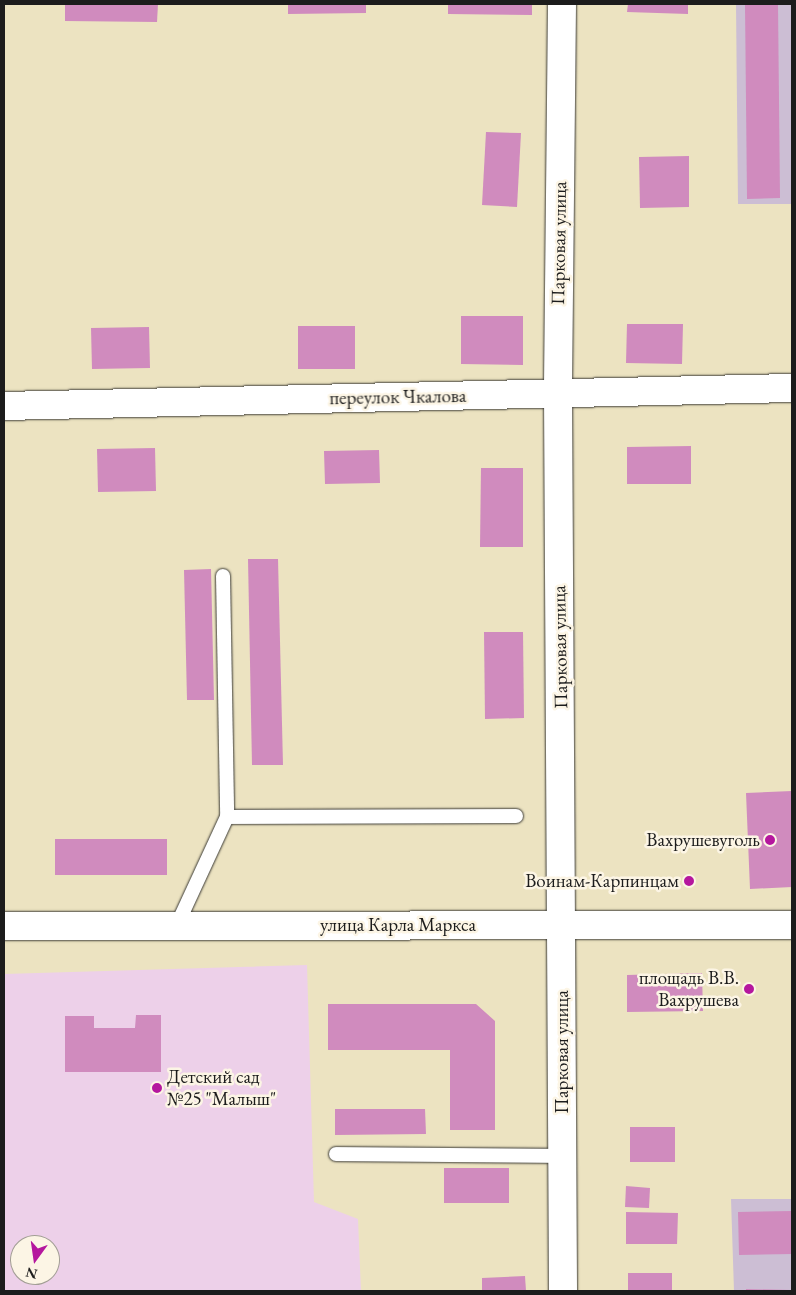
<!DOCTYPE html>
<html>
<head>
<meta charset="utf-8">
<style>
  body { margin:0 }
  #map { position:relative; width:796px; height:1295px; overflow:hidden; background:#ece3c1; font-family:"EB Garamond",serif }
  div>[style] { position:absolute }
  .built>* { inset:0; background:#edd0e9 }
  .industrial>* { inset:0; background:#ccbed4 }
  .building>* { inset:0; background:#d08bbe }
  .roads { filter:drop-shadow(0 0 1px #3b3a35) drop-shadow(0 0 1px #3b3a35) }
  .service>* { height:14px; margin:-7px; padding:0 7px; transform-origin:7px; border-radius:7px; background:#fff }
  .minor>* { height:28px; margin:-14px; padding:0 14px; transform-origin:14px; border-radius:14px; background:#fff }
  .dots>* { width:14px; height:14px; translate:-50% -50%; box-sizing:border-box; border:2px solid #fcf5e5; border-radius:50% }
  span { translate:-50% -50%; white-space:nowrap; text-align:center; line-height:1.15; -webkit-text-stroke:5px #fcf5e5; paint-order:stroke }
  .street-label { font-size:19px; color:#1c1c1c }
  .poi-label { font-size:19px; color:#1c1c1c }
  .right { translate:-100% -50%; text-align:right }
  .left { translate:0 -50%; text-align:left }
  .frame { position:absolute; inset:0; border:5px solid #1c1c1c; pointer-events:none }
  .north { position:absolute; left:10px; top:1235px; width:50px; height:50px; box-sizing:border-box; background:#fcf5e5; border:1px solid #a29e95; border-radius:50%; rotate:194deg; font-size:14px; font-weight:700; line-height:20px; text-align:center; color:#1c1c1c }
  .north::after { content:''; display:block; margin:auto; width:18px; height:22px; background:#b5179e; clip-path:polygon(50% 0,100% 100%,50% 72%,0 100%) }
</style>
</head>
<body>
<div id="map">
  <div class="built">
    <i style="clip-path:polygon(evenodd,307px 965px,314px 1202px,358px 1219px,361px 1291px,4px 1291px,4px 974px,307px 965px,20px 1245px,50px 1245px,50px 1275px,20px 1275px,20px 1245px)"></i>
  </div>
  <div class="industrial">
    <i style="clip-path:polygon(736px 4px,792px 4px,792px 204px,738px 204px)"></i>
    <i style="clip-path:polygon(731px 1199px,792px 1199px,792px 1291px,734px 1291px)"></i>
  </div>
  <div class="building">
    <i style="clip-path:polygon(65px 4px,158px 4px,157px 22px,65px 21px)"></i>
    <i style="clip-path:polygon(288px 4px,366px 4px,366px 13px,288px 14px)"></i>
    <i style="clip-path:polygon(448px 4px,532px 4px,532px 15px,448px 14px)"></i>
    <i style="clip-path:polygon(628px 4px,688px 4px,688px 14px,627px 12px)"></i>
    <i style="clip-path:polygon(745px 4px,778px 4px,780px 198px,747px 199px)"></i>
    <i style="clip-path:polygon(486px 132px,521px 133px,517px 207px,482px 205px)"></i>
    <i style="clip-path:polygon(689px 156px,689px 207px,640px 208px,639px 157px)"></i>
    <i style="clip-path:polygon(461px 316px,523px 316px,523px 365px,461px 364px)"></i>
    <i style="clip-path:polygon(627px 324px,683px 324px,682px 364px,626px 363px)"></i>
    <i style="clip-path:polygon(298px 326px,355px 326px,355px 369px,298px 369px)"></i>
    <i style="clip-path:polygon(149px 327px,150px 368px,92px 369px,91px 328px)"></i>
    <i style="clip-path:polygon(691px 446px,691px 484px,627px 484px,627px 447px)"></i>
    <i style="clip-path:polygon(155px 448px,156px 491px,98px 492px,97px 449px)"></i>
    <i style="clip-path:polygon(379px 450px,380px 483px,325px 484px,324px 451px)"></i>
    <i style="clip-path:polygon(481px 468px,523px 468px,523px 547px,480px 547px)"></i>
    <i style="clip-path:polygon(248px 559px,278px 559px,283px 765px,252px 765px)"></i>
    <i style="clip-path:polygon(211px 569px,214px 700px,187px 700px,184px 570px)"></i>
    <i style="clip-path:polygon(484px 632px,523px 632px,524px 718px,485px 719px)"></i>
    <i style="clip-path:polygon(792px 791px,792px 887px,750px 889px,746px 793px)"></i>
    <i style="clip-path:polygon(55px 839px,167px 839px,167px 875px,55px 875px)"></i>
    <i style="clip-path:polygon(702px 973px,703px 1011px,627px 1012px,627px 975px)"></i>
    <i style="clip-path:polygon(328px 1004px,476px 1004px,495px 1021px,495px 1130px,450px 1130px,450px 1050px,328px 1050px)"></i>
    <i style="clip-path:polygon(136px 1015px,161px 1015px,161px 1072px,65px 1072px,65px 1016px,94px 1016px,94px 1028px,135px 1028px)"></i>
    <i style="clip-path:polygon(335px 1109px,425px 1109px,426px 1134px,335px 1135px)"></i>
    <i style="clip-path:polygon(630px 1127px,675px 1127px,675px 1162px,630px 1162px)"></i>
    <i style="clip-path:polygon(444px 1168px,509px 1168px,509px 1203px,444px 1203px)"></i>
    <i style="clip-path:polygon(626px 1186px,650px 1188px,649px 1208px,625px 1207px)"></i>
    <i style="clip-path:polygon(792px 1211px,792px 1254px,739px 1255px,738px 1212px)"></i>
    <i style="clip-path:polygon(626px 1212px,678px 1213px,677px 1244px,626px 1244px)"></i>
    <i style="clip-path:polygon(628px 1273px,672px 1273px,672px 1291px,628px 1291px)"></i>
    <i style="clip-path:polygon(525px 1276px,526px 1291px,482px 1291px,482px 1278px)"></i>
    <i style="clip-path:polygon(746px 1289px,792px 1290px,792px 1291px,746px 1291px)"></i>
  </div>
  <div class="roads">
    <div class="service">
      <i style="left:223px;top:576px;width:241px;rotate:89deg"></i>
      <i style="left:177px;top:925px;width:119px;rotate:-65.2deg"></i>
      <i style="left:227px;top:817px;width:289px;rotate:-0.2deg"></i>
      <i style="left:336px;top:1154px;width:227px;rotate:0.5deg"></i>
    </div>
    <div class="minor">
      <i style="left:562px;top:4px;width:389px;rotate:90.6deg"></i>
      <i style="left:558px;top:393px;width:898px;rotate:89.68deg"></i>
      <i style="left:4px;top:406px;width:788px;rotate:-1.31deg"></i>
      <i style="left:4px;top:926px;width:788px;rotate:-0.07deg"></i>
    </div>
  </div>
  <div class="dots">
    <i style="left:770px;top:840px;background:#b5179e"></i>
    <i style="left:689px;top:881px;background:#b5179e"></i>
    <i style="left:749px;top:989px;background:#b5179e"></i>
    <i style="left:157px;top:1088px;background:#b5179e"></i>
  </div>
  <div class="street-label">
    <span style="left:559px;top:243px;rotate:-89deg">Парковая улица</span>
    <span style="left:398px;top:397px;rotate:-1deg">переулок Чкалова</span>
    <span style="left:560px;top:647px;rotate:-91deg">Парковая улица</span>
    <span style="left:398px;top:925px">улица Карла Маркса</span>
    <span style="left:562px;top:1052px;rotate:-90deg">Парковая улица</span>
  </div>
  <div class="poi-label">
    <span class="right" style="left:760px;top:840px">Вахрушевуголь</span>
    <span class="right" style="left:679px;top:881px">Воинам-Карпинцам</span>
    <span class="right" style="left:739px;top:989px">площадь В.В.<br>Вахрушева</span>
    <span class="left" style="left:167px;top:1088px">Детский сад<br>№25 "Малыш"</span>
  </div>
  <div class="frame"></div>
  <div class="north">N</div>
</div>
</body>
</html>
